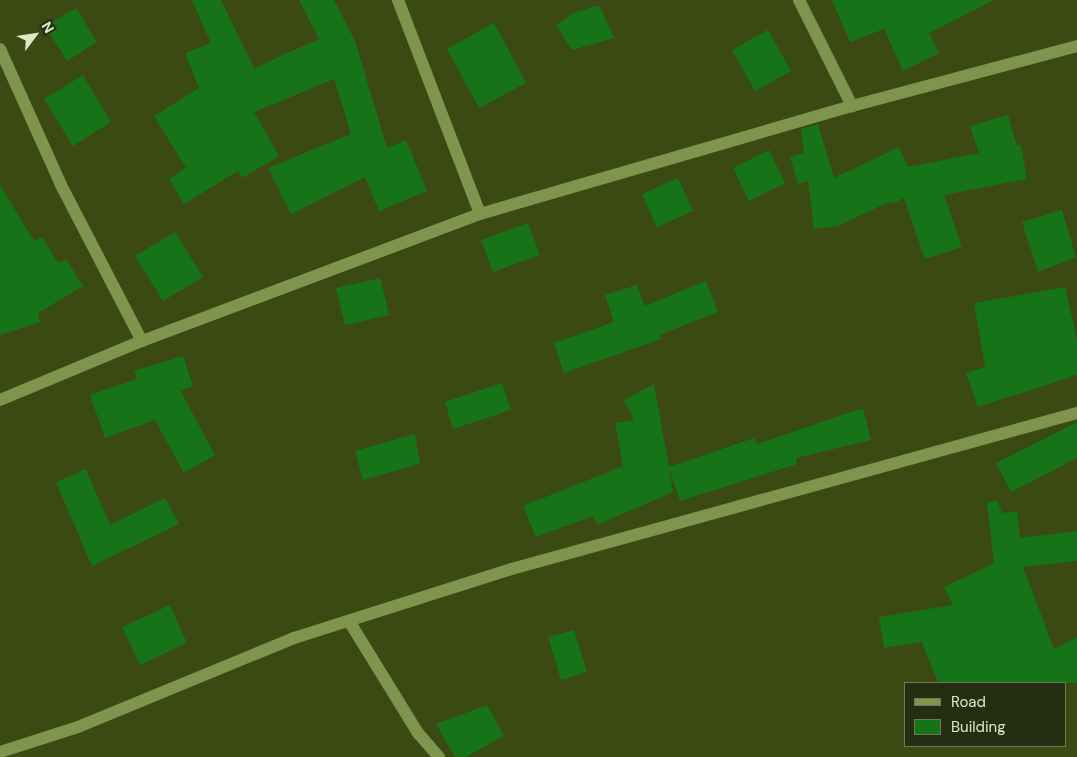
<!DOCTYPE html>
<html>
<head>
<meta charset="utf-8">
<style>
  body { margin:0 }
  #map { position:relative; width:1077px; height:757px; overflow:hidden; background:#3b4a13; font-family:"DM Sans",sans-serif }
  div>[style] { position:absolute }
  .building>* { inset:0; background:#167318 }
  .street>* { height:12px; margin:-6px; padding:0 6px; transform-origin:6px; border-radius:6px; background:#7f954e }
  span { translate:-50% -50%; white-space:nowrap; text-align:center; line-height:1.15; -webkit-text-stroke:5px #252e10; paint-order:stroke }
  .legend { position:absolute; left:904px; top:682px; width:162px; height:65px; box-sizing:border-box; background:#252e10; border:1px solid #6f7958; margin:0; padding:6px 9px; list-style:none; font-size:15px; color:#ddeac5 }
  .legend li { display:flex; align-items:center; gap:10px; height:25px }
  .legend b { width:25px; border:1px solid #6f7958 }
  .north { position:absolute; left:10px; top:10px; width:50px; height:50px; -webkit-text-stroke:4px #252e10; paint-order:stroke; rotate:59deg; font-size:14px; font-weight:700; line-height:20px; text-align:center; color:#ddeac5 }
  .north::after { content:''; display:block; margin:auto; width:18px; height:22px; background:#ddeac5; clip-path:polygon(50% 0,100% 100%,50% 72%,0 100%) }
</style>
</head>
<body>
<div id="map">
  <div class="building">
    <i style="clip-path:polygon(192px 0,221px 0,254px 68px,319px 39px,299px 0,334px 0,355px 41px,387px 148px,406px 140px,427px 191px,379px 211px,365px 177px,291px 214px,268px 168px,351px 134px,334px 79px,254px 112px,279px 156px,242px 178px,238px 171px,184px 204px,169px 179px,186px 168px,154px 116px,199px 88px,185px 53px,211px 43px)"></i>
    <i style="clip-path:polygon(832px 0,994px 0,929px 33px,939px 53px,903px 71px,884px 29px,850px 42px)"></i>
    <i style="clip-path:polygon(599px 5px,614px 38px,572px 50px,556px 25px,576px 12px)"></i>
    <i style="clip-path:polygon(76px 8px,97px 42px,67px 61px,45px 26px)"></i>
    <i style="clip-path:polygon(494px 23px,526px 83px,479px 108px,447px 49px)"></i>
    <i style="clip-path:polygon(768px 30px,791px 71px,755px 91px,732px 50px)"></i>
    <i style="clip-path:polygon(83px 75px,111px 122px,73px 146px,44px 99px)"></i>
    <i style="clip-path:polygon(1008px 115px,1017px 146px,1021px 145px,1027px 179px,944px 195px,962px 247px,925px 259px,904px 198px,892px 204px,891px 201px,838px 226px,814px 229px,808px 181px,798px 184px,790px 157px,804px 153px,801px 129px,818px 124px,834px 178px,899px 147px,908px 167px,979px 153px,970px 126px)"></i>
    <i style="clip-path:polygon(769px 150px,785px 183px,749px 201px,733px 168px)"></i>
    <i style="clip-path:polygon(678px 178px,693px 211px,657px 227px,642px 194px)"></i>
    <i style="clip-path:polygon(0 185px,34px 241px,42px 237px,58px 263px,66px 259px,83px 286px,38px 313px,40px 322px,0 335px)"></i>
    <i style="clip-path:polygon(1062px 210px,1076px 257px,1038px 272px,1022px 222px)"></i>
    <i style="clip-path:polygon(528px 223px,540px 255px,493px 272px,481px 240px)"></i>
    <i style="clip-path:polygon(175px 232px,203px 277px,163px 301px,135px 256px)"></i>
    <i style="clip-path:polygon(380px 278px,389px 315px,345px 325px,336px 288px)"></i>
    <i style="clip-path:polygon(706px 281px,718px 312px,659px 335px,661px 339px,564px 373px,554px 343px,614px 322px,605px 295px,637px 285px,644px 306px)"></i>
    <i style="clip-path:polygon(1065px 287px,1077px 339px,1077px 375px,978px 407px,966px 373px,985px 367px,974px 303px)"></i>
    <i style="clip-path:polygon(183px 356px,193px 386px,180px 390px,215px 455px,184px 473px,155px 420px,105px 438px,90px 395px,137px 379px,134px 371px)"></i>
    <i style="clip-path:polygon(502px 383px,511px 410px,453px 429px,445px 402px)"></i>
    <i style="clip-path:polygon(654px 384px,669px 467px,754px 438px,757px 444px,863px 408px,871px 440px,796px 458px,797px 464px,680px 501px,669px 468px,673px 492px,597px 525px,593px 516px,536px 537px,523px 506px,623px 466px,615px 423px,634px 420px,624px 400px)"></i>
    <i style="clip-path:polygon(1077px 422px,1077px 458px,1011px 492px,996px 463px)"></i>
    <i style="clip-path:polygon(415px 434px,420px 464px,363px 480px,355px 451px)"></i>
    <i style="clip-path:polygon(86px 469px,110px 525px,165px 498px,179px 524px,92px 566px,56px 482px)"></i>
    <i style="clip-path:polygon(997px 500px,1002px 513px,1017px 511px,1020px 538px,1077px 531px,1077px 561px,1023px 567px,1054px 649px,1077px 637px,1077px 683px,938px 683px,922px 642px,884px 648px,879px 617px,953px 605px,944px 587px,994px 563px,987px 503px)"></i>
    <i style="clip-path:polygon(170px 605px,187px 643px,140px 665px,122px 627px)"></i>
    <i style="clip-path:polygon(574px 630px,587px 672px,561px 680px,548px 637px)"></i>
    <i style="clip-path:polygon(487px 705px,504px 736px,466px 757px,455px 757px,436px 724px)"></i>
  </div>
  <div class="street">
    <i style="left:398px;top:0;width:229px;rotate:69deg"></i>
    <i style="left:799px;top:0;width:119px;rotate:63.4deg"></i>
    <i style="left:0;top:49px;width:149px;rotate:65.8deg"></i>
    <i style="left:61px;top:185px;width:176px;rotate:62.6deg"></i>
    <i style="left:0;top:400px;width:154px;rotate:-22.6deg"></i>
    <i style="left:142px;top:341px;width:361px;rotate:-20.6deg"></i>
    <i style="left:480px;top:214px;width:387px;rotate:-16.2deg"></i>
    <i style="left:852px;top:106px;width:233px;rotate:-14.9deg"></i>
    <i style="left:349px;top:621px;width:132px;rotate:58.4deg"></i>
    <i style="left:418px;top:733px;width:32px;rotate:49deg"></i>
    <i style="left:0;top:752px;width:82px;rotate:-17.8deg"></i>
    <i style="left:78px;top:727px;width:234px;rotate:-22.4deg"></i>
    <i style="left:294px;top:638px;width:225px;rotate:-17.6deg"></i>
    <i style="left:508px;top:570px;width:590px;rotate:-15.43deg"></i>
  </div>
  <ul class="legend">
  <li><b style="height:6px;background:#7f954e"></b>Road</li>
  <li><b style="height:14px;background:#167318"></b>Building</li>
  </ul>
  <div class="north">N</div>
</div>
</body>
</html>
